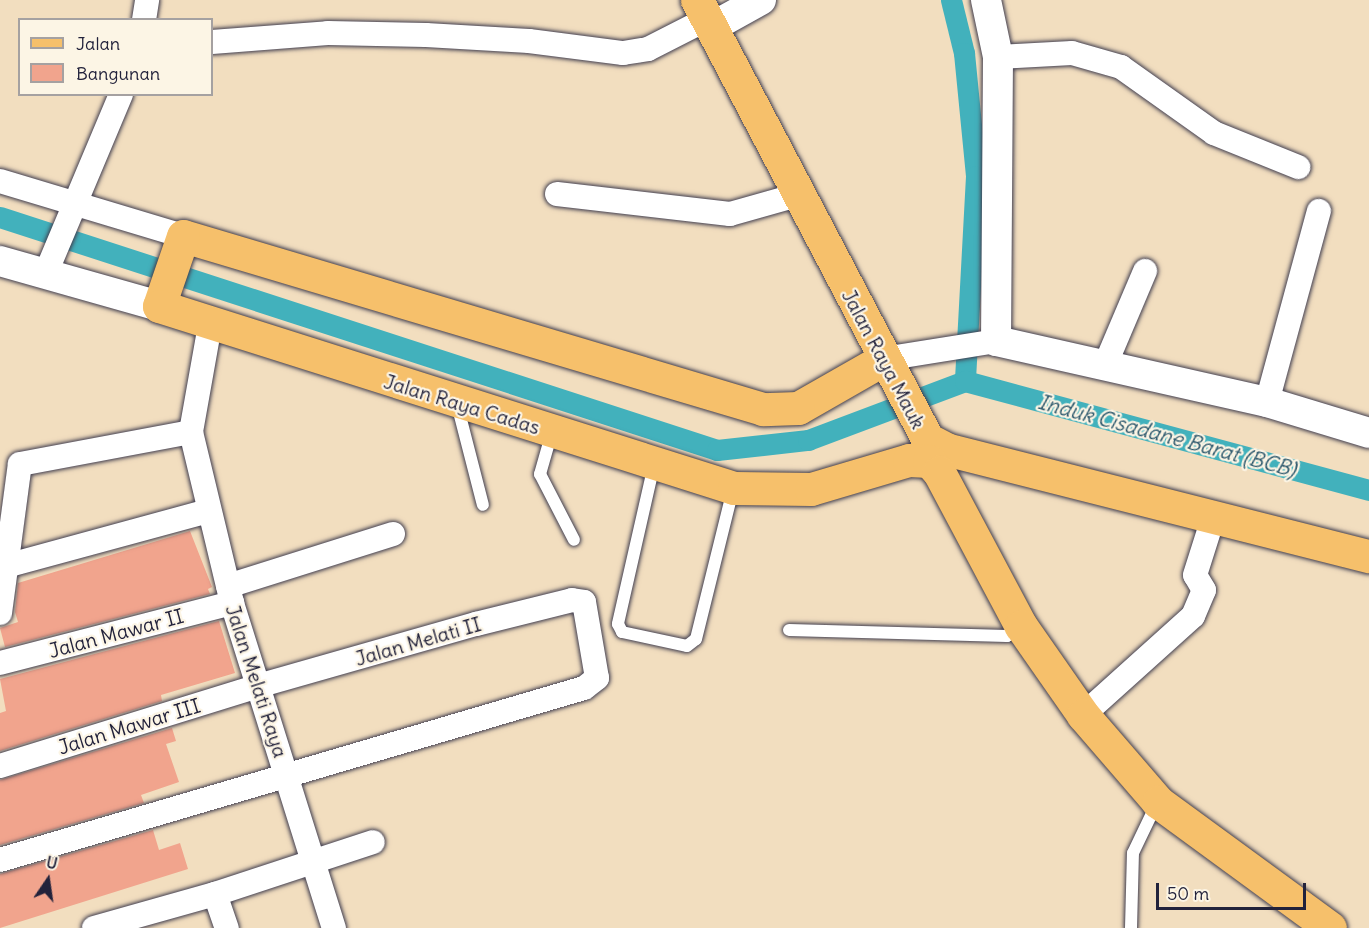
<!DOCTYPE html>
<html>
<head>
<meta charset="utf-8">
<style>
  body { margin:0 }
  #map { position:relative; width:1369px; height:928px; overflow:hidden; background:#f2debf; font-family:Delius,sans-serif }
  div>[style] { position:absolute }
  .canal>* { height:21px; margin:-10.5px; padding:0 10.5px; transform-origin:10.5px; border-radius:10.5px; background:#42b1bc }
  .building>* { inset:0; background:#f1a48d }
  .roads { filter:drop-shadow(0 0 2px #413e4f) drop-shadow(0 0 2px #413e4f) }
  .service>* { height:12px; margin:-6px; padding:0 6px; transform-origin:6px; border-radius:6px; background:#fff }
  .minor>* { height:24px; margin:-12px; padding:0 12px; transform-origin:12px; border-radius:12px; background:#fff }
  .tertiary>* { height:30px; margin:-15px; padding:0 15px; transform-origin:15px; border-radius:15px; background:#fff }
  .primary>* { height:33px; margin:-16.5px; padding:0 16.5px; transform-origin:16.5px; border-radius:16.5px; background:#f6c06b }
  span { translate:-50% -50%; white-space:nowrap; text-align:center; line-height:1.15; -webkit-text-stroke:4.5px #fcf5e5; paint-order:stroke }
  .street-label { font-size:20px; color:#22223b }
  .water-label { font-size:21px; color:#2f5b6f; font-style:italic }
  .legend { position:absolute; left:18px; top:18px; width:195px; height:78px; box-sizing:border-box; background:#fcf5e5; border:2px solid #a5a1a1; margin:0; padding:8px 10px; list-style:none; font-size:18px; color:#22223b }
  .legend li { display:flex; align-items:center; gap:12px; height:30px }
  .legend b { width:30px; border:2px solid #a5a1a1 }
  .north { position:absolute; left:18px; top:850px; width:60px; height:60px; -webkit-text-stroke:4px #fcf5e5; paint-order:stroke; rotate:13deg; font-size:16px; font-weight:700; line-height:24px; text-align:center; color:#22223b }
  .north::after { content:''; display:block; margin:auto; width:21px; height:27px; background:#22223b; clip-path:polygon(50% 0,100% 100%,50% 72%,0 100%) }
  .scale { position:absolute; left:1156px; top:883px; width:150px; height:27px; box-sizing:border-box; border:3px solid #22223b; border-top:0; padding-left:8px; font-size:18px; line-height:21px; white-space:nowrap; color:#22223b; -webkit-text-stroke:4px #fcf5e5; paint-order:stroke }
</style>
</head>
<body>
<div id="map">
  <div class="canal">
    <i style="left:951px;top:0;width:55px;rotate:76.2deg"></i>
    <i style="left:964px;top:53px;width:124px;rotate:84.4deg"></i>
    <i style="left:976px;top:176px;width:205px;rotate:93.1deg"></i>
    <i style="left:0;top:217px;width:754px;rotate:18deg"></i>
    <i style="left:717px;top:450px;width:92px;rotate:-6.3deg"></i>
    <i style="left:808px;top:440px;width:168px;rotate:-20.6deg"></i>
    <i style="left:965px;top:381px;width:418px;rotate:15.1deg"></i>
  </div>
  <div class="building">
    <i style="clip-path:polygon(190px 531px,212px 587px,208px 589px,210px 594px,5px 647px,0 628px,18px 622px,15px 612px,18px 583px)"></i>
    <i style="clip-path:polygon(219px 621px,235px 673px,161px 695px,162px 701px,0 751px,0 713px,6px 711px,0 679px)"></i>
    <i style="clip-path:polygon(172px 728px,176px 741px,166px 744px,179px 782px,141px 795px,144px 803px,0 845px,0 780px)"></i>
    <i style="clip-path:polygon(153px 830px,159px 850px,180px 843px,188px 869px,0 928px,0 874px)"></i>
  </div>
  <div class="roads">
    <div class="service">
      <i style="left:457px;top:404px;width:104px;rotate:75.6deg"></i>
      <i style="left:552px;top:432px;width:44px;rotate:105.9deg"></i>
      <i style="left:540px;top:474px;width:74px;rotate:62.7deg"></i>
      <i style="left:654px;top:465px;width:163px;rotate:102.8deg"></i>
      <i style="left:618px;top:624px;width:9px;rotate:63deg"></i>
      <i style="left:622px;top:632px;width:66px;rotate:12.2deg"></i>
      <i style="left:687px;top:646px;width:11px;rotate:-38deg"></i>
      <i style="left:696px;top:639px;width:154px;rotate:-76.1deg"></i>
      <i style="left:789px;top:630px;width:218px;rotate:1.6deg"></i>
      <i style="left:1007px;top:636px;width:16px;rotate:-38deg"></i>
      <i style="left:1131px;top:928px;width:75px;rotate:-88.5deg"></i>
      <i style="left:1133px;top:853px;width:55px;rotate:-64.4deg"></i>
    </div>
    <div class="minor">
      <i style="left:144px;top:20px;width:20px;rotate:-81deg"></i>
      <i style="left:212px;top:42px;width:116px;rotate:-4.4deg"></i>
      <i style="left:328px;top:33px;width:98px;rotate:1.2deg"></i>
      <i style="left:426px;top:35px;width:103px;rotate:3.3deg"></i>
      <i style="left:529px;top:41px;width:95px;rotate:7.3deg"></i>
      <i style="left:623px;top:53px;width:25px;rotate:-9deg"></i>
      <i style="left:648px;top:49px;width:66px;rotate:-27deg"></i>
      <i style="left:998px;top:57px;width:74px;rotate:-3.1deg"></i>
      <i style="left:1072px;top:53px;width:51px;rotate:15.9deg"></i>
      <i style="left:1121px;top:67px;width:114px;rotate:35.4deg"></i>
      <i style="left:1214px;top:133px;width:91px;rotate:22deg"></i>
      <i style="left:0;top:181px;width:191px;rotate:16.7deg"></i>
      <i style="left:557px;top:194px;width:174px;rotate:6.6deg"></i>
      <i style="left:730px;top:214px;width:70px;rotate:-15.8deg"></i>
      <i style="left:45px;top:275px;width:196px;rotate:-67.2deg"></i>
      <i style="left:210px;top:325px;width:109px;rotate:100.1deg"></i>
      <i style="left:191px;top:432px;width:176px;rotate:76.5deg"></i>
      <i style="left:232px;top:603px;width:341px;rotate:72.6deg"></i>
      <i style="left:884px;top:359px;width:113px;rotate:-9.1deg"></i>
      <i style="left:1106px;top:363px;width:100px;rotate:-67deg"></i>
      <i style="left:1267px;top:402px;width:198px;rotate:-74.8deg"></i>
      <i style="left:6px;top:566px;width:209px;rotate:-15.2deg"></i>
      <i style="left:228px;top:586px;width:173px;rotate:-17.5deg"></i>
      <i style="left:0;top:613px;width:150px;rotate:-82.4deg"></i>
      <i style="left:20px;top:464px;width:174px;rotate:-10.6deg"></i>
      <i style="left:0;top:663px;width:240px;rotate:-14.5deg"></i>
      <i style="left:1083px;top:715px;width:148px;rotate:-42deg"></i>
      <i style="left:1193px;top:616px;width:28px;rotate:-67deg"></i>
      <i style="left:1204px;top:590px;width:17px;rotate:-121deg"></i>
      <i style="left:1195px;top:575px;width:63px;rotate:-72.4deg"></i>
      <i style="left:0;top:766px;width:270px;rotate:-17.2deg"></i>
      <i style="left:258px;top:686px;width:227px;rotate:-15.9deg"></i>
      <i style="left:476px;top:624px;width:99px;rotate:-14deg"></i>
      <i style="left:572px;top:600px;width:12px;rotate:9deg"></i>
      <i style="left:584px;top:602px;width:77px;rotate:80.3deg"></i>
      <i style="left:597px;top:678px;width:16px;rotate:142deg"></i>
      <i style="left:584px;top:688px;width:609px;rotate:163.59deg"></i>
      <i style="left:215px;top:894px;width:36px;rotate:71deg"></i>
      <i style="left:94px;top:928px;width:126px;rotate:-15.7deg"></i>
      <i style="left:215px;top:894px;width:166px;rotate:-18.2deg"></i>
    </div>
    <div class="tertiary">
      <i style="left:986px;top:0;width:58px;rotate:78.1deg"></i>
      <i style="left:998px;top:57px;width:284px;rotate:90.4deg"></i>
      <i style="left:996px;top:341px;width:278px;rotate:12.7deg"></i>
      <i style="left:1267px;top:402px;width:107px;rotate:16.9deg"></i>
      <i style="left:712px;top:27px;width:56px;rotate:-28.9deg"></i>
      <i style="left:0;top:261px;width:165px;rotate:15.8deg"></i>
    </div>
    <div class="primary">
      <i style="left:697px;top:0;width:496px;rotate:62.3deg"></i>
      <i style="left:927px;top:439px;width:25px;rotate:27deg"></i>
      <i style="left:949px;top:450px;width:433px;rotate:14.2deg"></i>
      <i style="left:884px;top:359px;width:99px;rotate:150.3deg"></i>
      <i style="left:798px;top:408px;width:35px;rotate:178deg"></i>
      <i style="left:763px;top:409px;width:605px;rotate:-163.39deg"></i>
      <i style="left:183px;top:236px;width:74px;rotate:108.9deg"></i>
      <i style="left:159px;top:306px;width:603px;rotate:17.56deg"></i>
      <i style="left:734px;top:488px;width:77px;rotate:0.7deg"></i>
      <i style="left:811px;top:489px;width:102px;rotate:-16.5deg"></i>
      <i style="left:909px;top:460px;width:20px;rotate:3deg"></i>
      <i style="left:929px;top:461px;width:15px;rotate:48deg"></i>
      <i style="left:939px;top:472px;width:174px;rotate:62deg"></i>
      <i style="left:1021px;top:626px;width:108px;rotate:55.1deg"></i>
      <i style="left:1083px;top:715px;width:115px;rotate:49.2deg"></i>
      <i style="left:1158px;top:802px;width:213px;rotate:36.2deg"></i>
    </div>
  </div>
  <div class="street-label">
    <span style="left:884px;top:359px;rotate:62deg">Jalan Raya Mauk</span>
    <span style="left:462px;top:404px;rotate:17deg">Jalan Raya Cadas</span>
    <span style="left:116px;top:633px;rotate:-15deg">Jalan Mawar II</span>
    <span style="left:418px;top:641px;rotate:-16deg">Jalan Melati II</span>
    <span style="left:257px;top:681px;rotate:72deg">Jalan Melati Raya</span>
    <span style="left:129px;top:726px;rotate:-17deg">Jalan Mawar III</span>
  </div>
  <div class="water-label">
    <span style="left:1167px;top:436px;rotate:15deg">Induk Cisadane Barat (BCB)</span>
  </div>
  <ul class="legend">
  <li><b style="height:8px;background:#f6c06b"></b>Jalan</li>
  <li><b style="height:16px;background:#f1a48d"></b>Bangunan</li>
  </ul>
  <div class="north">U</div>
  <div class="scale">50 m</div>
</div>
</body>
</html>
